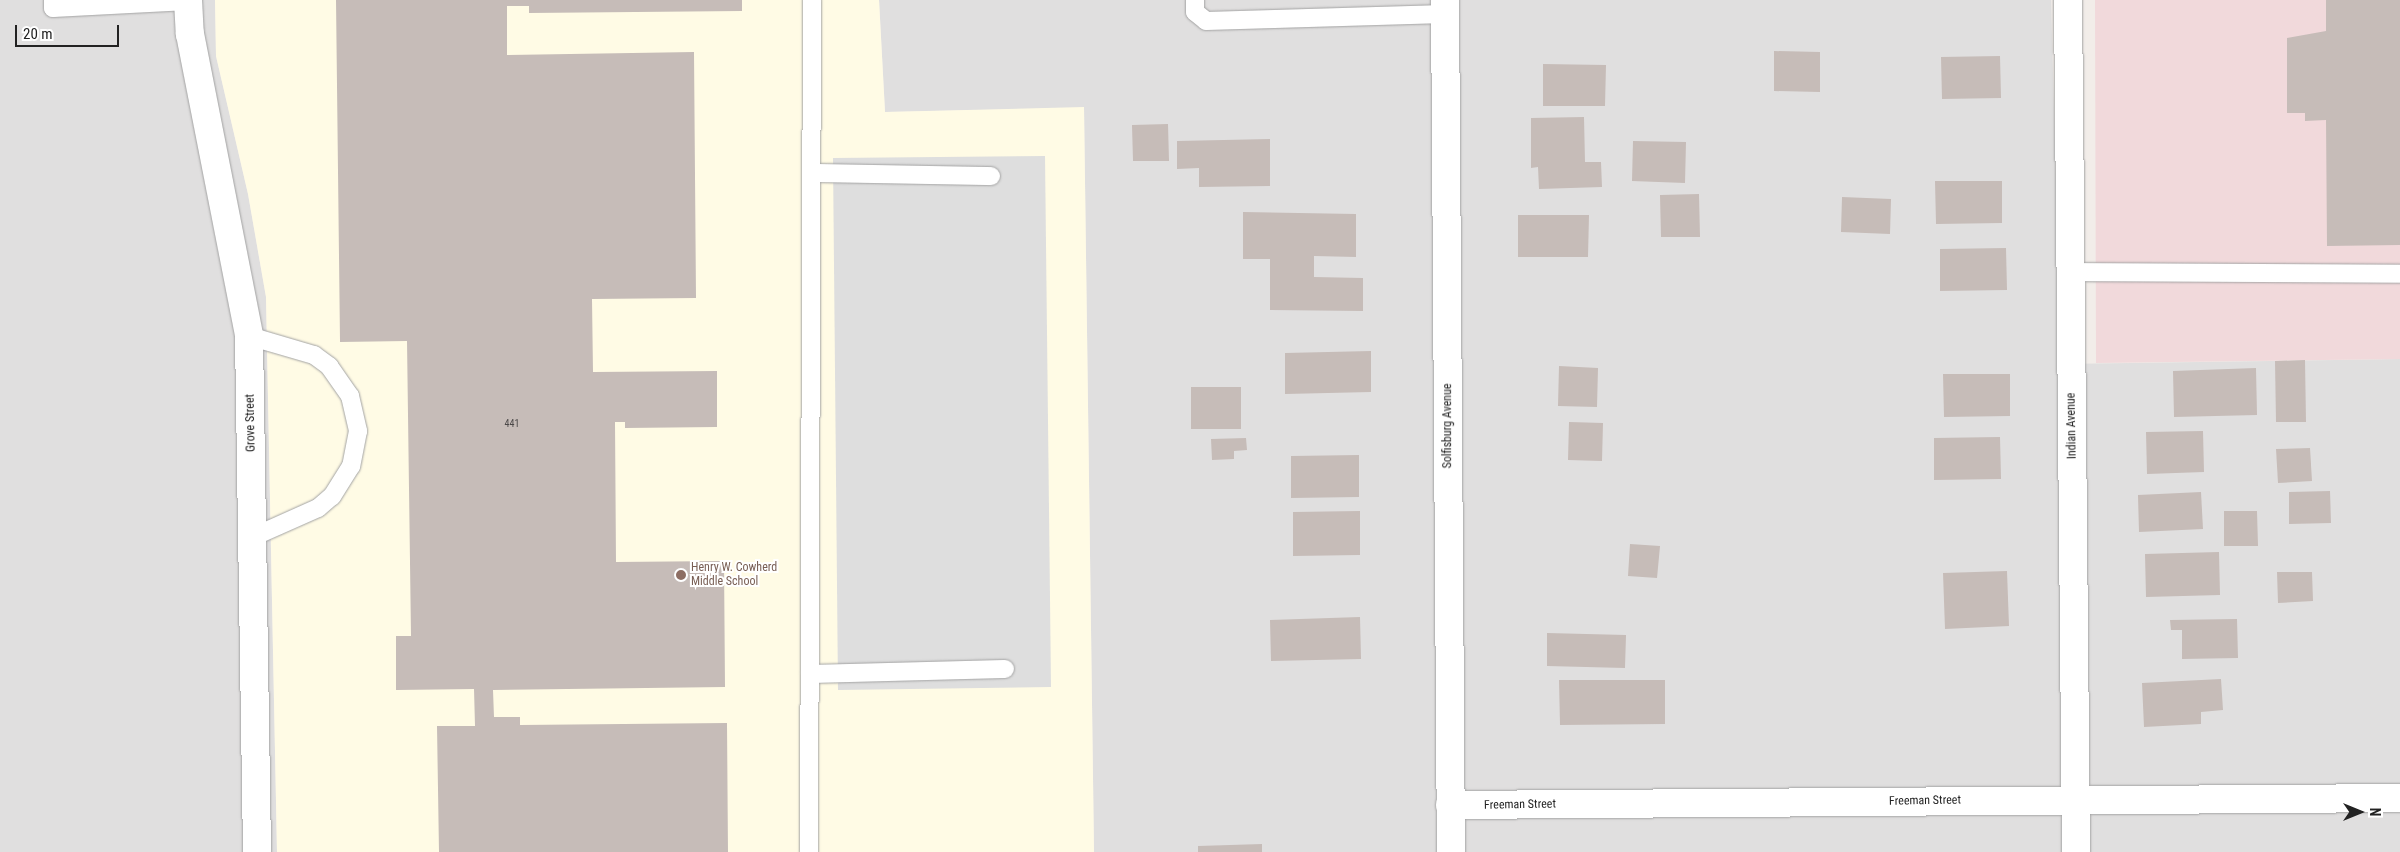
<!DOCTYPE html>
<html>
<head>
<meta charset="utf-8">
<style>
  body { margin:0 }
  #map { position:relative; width:2400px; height:852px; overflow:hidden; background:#f2ede9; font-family:"Roboto Condensed",sans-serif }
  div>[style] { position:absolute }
  .residential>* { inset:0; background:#e0dfdf }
  .commercial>* { inset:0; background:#f1d9db }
  .education>* { inset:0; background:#fffbe5 }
  .parking>* { inset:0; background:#dedede }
  .building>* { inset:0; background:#c6bcb8 }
  .roads { filter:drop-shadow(0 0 1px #a3a3a3) drop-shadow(0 0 1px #a3a3a3) }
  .lane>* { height:18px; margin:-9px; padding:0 9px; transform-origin:9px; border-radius:9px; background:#fff }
  .street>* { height:28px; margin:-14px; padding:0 14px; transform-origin:14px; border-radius:14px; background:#fff }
  .dots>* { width:14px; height:14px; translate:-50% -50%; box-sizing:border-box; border:2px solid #fff; border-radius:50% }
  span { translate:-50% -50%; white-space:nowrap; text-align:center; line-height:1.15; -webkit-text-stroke:4px #fff; paint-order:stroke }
  .number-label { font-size:10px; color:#4b4848 }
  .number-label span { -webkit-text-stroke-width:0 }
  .street-label { font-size:12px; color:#222 }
  .education-label { font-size:12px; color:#785e54 }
  .left { translate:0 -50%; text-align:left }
  .north { position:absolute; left:2335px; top:787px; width:50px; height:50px; -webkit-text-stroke:4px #fff; paint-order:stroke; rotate:90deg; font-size:14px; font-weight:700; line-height:20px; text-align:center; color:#222 }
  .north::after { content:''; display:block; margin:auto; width:18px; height:22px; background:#222; clip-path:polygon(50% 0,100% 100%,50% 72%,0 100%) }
  .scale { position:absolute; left:15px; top:25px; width:104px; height:22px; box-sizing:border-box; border:2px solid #222; border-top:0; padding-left:6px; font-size:15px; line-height:18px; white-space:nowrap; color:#222; -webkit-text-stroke:4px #fff; paint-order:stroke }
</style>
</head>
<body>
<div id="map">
  <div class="residential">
    <i style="clip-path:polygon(0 0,215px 0,216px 56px,248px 194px,266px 297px,277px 852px,0 852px)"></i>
    <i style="clip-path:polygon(879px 0,2051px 0,2061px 364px,2400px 359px,2400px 852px,1094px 852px,1084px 108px,885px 112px)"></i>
  </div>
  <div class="commercial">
    <i style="clip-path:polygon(2095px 0,2400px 0,2400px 359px,2096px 363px)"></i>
  </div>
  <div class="education">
    <i style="clip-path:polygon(215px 0,879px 0,885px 112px,1084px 107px,1094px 852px,277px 852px,266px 297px,248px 194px,216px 56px)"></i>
  </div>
  <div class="parking">
    <i style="clip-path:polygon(1045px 156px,1051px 687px,838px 690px,833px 158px)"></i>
  </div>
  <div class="building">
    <i style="clip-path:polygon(336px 0,742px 0,742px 11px,529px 13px,529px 6px,507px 6px,507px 55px,694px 52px,696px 298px,592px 299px,593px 372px,717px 371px,717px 427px,625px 428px,625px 422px,615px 422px,616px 562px,724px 561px,725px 687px,493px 690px,494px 717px,520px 717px,520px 725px,727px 723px,728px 852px,439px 852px,437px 726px,475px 726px,474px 689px,396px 690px,396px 636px,411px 636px,407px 341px,340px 342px)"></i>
    <i style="clip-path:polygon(2326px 0,2400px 0,2400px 245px,2327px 246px,2326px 120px,2305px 121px,2305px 113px,2287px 113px,2287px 38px,2326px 31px)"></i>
    <i style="clip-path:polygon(1774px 51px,1820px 52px,1820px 92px,1774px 91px)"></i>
    <i style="clip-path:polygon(2000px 56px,2001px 98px,1942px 99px,1941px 57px)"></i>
    <i style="clip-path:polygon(1543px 64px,1606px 65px,1605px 106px,1543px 106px)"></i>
    <i style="clip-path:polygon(1584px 117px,1585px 162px,1601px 162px,1602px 187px,1539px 189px,1538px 167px,1531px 168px,1531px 118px)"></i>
    <i style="clip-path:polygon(1168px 124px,1169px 161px,1133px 161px,1132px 125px)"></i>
    <i style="clip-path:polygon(1270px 139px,1270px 186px,1199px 187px,1199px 168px,1177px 169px,1177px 141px)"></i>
    <i style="clip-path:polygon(1633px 141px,1686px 142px,1685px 183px,1632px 181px)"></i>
    <i style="clip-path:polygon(1935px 181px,2002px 181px,2002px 223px,1936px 224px)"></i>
    <i style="clip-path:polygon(1699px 194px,1700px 237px,1661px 237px,1660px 195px)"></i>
    <i style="clip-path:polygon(1842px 197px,1891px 199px,1890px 234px,1841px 232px)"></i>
    <i style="clip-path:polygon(1243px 212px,1356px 214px,1356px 257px,1314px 256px,1314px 277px,1363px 278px,1363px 311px,1270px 310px,1270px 259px,1243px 259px)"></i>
    <i style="clip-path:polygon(1518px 215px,1589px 215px,1588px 257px,1518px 257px)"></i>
    <i style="clip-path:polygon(2006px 248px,2007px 290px,1940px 291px,1940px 249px)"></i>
    <i style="clip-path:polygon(1371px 351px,1371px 392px,1285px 394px,1285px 353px)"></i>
    <i style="clip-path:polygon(2305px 360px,2306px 422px,2276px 422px,2275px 361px)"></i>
    <i style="clip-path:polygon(1559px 366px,1598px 368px,1597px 407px,1558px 406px)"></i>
    <i style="clip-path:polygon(2256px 368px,2257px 415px,2174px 417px,2173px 371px)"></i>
    <i style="clip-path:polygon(1943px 374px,2010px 374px,2010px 416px,1944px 417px)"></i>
    <i style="clip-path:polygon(1191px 387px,1241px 387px,1241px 429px,1191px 429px)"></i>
    <i style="clip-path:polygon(1569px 422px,1603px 423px,1602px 461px,1568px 460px)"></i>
    <i style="clip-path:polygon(2203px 431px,2204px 472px,2147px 474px,2146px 432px)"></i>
    <i style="clip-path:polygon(2000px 437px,2001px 479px,1934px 480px,1934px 438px)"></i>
    <i style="clip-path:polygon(1246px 438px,1247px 450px,1234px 451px,1234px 459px,1212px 460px,1211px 439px)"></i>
    <i style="clip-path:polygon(2310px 448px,2312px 481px,2278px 483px,2276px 449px)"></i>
    <i style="clip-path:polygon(1359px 455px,1359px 497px,1291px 498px,1291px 456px)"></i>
    <i style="clip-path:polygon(2330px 491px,2331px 523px,2289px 524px,2289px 492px)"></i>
    <i style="clip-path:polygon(2201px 492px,2203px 529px,2139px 532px,2138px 495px)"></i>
    <i style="clip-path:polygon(1360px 511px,1360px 555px,1293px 556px,1293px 512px)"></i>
    <i style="clip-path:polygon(2224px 511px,2257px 511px,2258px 546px,2224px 546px)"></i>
    <i style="clip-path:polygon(1630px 544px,1660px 546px,1657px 578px,1628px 576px)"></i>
    <i style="clip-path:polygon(2219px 552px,2220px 595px,2146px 597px,2145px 554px)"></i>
    <i style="clip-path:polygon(2007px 571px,2009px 626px,1945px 629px,1943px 573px)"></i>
    <i style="clip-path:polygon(2277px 572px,2312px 572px,2313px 601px,2278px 603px)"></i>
    <i style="clip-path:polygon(1360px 617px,1361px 659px,1271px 661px,1270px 620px)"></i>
    <i style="clip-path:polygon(2237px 619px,2238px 658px,2182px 659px,2182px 630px,2171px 630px,2170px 620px)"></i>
    <i style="clip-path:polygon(1547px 633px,1626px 635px,1625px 668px,1547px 666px)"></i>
    <i style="clip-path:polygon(2221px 679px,2223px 710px,2201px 712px,2201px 724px,2144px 727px,2142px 683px)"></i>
    <i style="clip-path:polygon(1559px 680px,1665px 680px,1665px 724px,1560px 725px)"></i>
    <i style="clip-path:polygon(1262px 844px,1262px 852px,1198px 852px,1198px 846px)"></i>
  </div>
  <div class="roads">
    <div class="lane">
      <i style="left:53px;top:0;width:8px;rotate:90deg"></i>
      <i style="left:53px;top:8px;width:135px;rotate:-3deg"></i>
      <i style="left:1195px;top:0;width:12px;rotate:90deg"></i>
      <i style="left:1195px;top:12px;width:14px;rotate:39deg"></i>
      <i style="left:1206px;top:21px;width:239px;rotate:-1.7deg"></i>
      <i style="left:812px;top:173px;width:179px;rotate:1deg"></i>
      <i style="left:2070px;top:272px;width:330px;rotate:0.3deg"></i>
      <i style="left:249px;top:336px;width:68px;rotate:16.3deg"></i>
      <i style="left:314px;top:355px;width:19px;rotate:36deg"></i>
      <i style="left:329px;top:366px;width:37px;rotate:55deg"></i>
      <i style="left:350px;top:396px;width:36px;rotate:77deg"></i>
      <i style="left:358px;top:431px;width:36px;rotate:101deg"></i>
      <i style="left:351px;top:466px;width:36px;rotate:122deg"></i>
      <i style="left:332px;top:496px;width:18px;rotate:139deg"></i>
      <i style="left:318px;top:508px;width:71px;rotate:156deg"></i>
      <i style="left:810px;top:674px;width:195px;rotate:-1.5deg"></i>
      <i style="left:809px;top:852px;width:852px;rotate:-89.8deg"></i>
    </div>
    <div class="street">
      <i style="left:188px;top:0;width:34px;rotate:87deg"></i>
      <i style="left:190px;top:34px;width:308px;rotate:78.9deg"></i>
      <i style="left:249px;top:336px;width:516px;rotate:89.11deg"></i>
      <i style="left:1445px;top:0;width:852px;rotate:89.6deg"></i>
      <i style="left:2068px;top:0;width:852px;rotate:89.46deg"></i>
      <i style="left:1450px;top:805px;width:950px;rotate:-0.42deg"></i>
    </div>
  </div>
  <div class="dots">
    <i style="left:681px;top:575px;background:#8d6e63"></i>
  </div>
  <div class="number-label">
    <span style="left:512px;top:424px">441</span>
  </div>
  <div class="street-label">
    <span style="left:251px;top:423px;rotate:-91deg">Grove Street</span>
    <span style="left:1448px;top:426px;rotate:-90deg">Solfisburg Avenue</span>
    <span style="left:2072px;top:426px;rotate:-91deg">Indian Avenue</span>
    <span style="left:1925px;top:801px;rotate:-1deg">Freeman Street</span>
    <span style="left:1520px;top:805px;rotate:-1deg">Freeman Street</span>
  </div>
  <div class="education-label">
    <span class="left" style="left:691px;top:575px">Henry W. Cowherd<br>Middle School</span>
  </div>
  <div class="north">N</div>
  <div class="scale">20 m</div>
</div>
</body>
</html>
